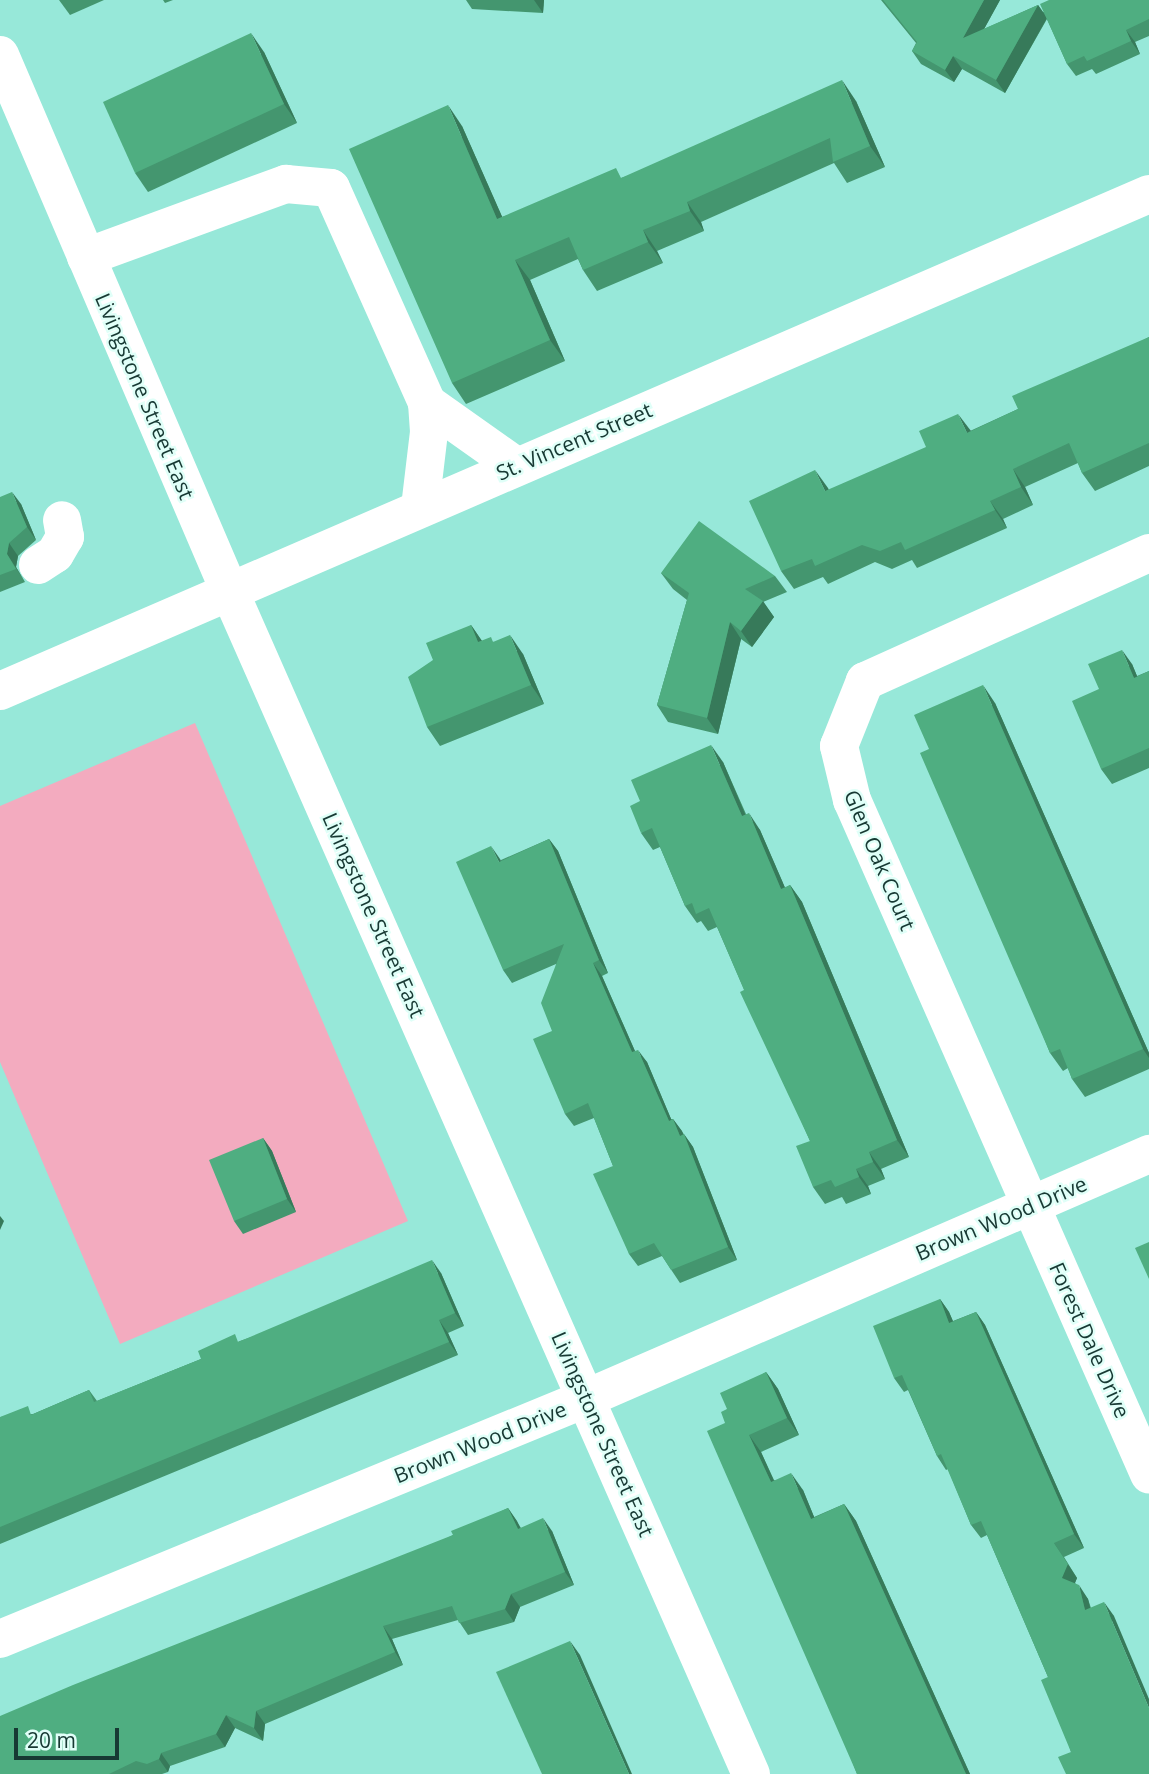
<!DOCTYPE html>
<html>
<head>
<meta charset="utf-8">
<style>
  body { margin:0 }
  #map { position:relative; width:1149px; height:1774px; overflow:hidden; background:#97e8d9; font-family:"Open Sans",sans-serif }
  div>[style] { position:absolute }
  .green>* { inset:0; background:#f3abbf }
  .minor>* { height:38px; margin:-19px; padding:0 19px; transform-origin:19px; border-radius:19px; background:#fff }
  .major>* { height:38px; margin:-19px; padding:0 19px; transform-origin:19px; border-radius:19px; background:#fff }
  .wall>* { inset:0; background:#44966f }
  .shaded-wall>* { inset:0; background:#377a5a }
  .building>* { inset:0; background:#4fae81 }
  span { translate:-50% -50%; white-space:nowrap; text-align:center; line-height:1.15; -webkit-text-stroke:5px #e0fff8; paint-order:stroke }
  .street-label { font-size:21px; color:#173933 }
  .scale { position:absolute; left:14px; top:1728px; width:105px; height:32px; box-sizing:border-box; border:4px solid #173933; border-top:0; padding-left:9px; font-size:21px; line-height:24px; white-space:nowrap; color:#173933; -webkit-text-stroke:5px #e0fff8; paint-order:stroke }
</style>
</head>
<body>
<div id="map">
  <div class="green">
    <i style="clip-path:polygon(195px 723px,408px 1221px,120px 1344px,0 1062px,0 806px)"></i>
  </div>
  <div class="minor">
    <i style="left:0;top:55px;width:582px;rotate:66.83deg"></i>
    <i style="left:229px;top:590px;width:1294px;rotate:66.21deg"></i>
    <i style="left:86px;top:257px;width:213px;rotate:-20.1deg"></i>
    <i style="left:286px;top:184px;width:45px;rotate:5.1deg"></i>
    <i style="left:331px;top:188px;width:235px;rotate:65.9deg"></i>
    <i style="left:427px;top:403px;width:29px;rotate:86deg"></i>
    <i style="left:429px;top:432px;width:76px;rotate:96.8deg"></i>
    <i style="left:427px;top:403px;width:109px;rotate:35.3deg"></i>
    <i style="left:1149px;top:553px;width:312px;rotate:155.7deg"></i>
    <i style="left:865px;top:681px;width:70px;rotate:111.8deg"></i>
    <i style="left:839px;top:746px;width:56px;rotate:76.5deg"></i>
    <i style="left:852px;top:800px;width:737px;rotate:66.22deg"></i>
    <i style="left:38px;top:565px;width:20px;rotate:-33deg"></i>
    <i style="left:55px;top:554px;width:20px;rotate:-60deg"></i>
    <i style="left:65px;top:537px;width:17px;rotate:-100deg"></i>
    <i style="left:0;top:1639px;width:635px;rotate:-22.32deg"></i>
    <i style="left:587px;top:1398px;width:613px;rotate:-23.47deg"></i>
  </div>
  <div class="major">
    <i style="left:0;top:691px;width:1252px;rotate:-23.39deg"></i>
  </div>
  <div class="wall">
    <i style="clip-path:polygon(59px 0,104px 0,70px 15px)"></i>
    <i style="clip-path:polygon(163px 0,173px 0,165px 3px)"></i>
    <i style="clip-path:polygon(466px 0,544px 0,543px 13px,472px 9px)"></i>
    <i style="clip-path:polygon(881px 0,1000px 0,984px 29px,1038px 5px,1043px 12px,1149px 0,1149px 36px,1135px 42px,1140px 54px,1096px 74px,1092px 69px,1076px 76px,1067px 64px,1047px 19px,1005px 93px,962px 69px,954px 82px,921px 64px,912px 51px,916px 43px)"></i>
    <i style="clip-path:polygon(264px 52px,297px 123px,148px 192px,135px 173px)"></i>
    <i style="clip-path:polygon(856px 101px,885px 167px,847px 183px,834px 163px,701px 222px,704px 231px,657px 251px,663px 263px,597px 291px,583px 270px,578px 259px,530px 280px,565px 361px,466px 404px,452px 383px,462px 126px,502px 217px)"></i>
    <i style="clip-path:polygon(1149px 337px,1149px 466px,1095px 491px,1082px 473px,1078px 463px,1025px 487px,1033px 505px,1003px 519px,1007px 528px,917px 568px,912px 560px,892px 569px,875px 562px,828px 584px,823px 577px,794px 589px,781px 571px,829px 490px,970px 431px,1018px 409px)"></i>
    <i style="clip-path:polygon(0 497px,21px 504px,36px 540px,18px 556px,16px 567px,25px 582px,0 592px)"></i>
    <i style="clip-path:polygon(661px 573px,775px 576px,787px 592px,763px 602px,774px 617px,752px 647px,741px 639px,718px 734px,668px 722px,657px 705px,687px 600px,673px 589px)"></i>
    <i style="clip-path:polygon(471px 625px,482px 641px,495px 642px,523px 654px,544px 704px,440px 746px,427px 727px,433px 660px)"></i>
    <i style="clip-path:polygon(1132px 664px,1137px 676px,1149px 671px,1149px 768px,1112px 784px,1101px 769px,1099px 689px)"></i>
    <i style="clip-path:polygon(995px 703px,1149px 1053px,1149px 1069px,1085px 1097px,1072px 1079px,1068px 1068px,1063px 1071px,1050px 1053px,929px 749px)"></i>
    <i style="clip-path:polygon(723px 762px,746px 814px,760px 830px,785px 888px,790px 885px,802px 902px,909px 1157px,881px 1169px,885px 1179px,868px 1186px,871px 1194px,846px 1204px,842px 1197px,825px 1204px,813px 1187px,810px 1141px,717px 927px,708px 931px,701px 921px,697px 923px,685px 906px,660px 847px,653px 850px,641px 833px)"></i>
    <i style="clip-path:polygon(549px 839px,558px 851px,608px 973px,602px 976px,635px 1051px,647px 1062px,671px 1119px,673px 1119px,693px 1147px,737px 1260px,680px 1283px,662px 1256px,638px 1266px,629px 1254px,613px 1166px,594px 1118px,574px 1126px,565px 1114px,552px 1031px,556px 964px,512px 983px,503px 970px,501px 860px)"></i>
    <i style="clip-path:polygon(263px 1138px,272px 1151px,296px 1212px,243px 1234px,234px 1221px)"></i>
    <i style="clip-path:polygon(441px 1273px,464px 1326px,448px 1333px,458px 1355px,0 1544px,0 1417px,33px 1414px,89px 1390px,97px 1401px,201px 1359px,240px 1341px)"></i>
    <i style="clip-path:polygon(940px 1299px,949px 1312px,953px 1321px,976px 1312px,985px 1325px,1084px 1548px,1064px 1557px,1077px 1578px,1075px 1583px,1088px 1599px,1091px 1608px,1114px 1616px,1071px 1752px,1048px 1677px,987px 1535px,981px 1538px,971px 1525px,948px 1469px,946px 1470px,937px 1456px,908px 1390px,904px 1392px,894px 1378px)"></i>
    <i style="clip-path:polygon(766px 1372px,778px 1389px,799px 1435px,761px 1452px,774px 1480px,803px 1490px,814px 1517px,844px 1504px,856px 1521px,970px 1774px,857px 1774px,725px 1423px,727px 1409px)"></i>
    <i style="clip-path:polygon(508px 1508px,521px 1528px,552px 1531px,574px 1585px,520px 1607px,514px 1622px,468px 1635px,458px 1620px,392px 1639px,403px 1665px,265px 1724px,263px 1741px,235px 1728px,225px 1747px,170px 1766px,168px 1772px,162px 1774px,0 1774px,453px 1535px)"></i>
  </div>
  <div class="shaded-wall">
    <i style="clip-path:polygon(534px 0,544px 0,543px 13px)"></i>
    <i style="clip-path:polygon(984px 0,1000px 0,972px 51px,963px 38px)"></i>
    <i style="clip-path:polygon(1038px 5px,1047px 18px,1005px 93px,996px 80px)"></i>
    <i style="clip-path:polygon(1126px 30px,1135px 42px,1140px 54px,1131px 41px)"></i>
    <i style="clip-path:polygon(251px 33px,264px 52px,297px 123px,284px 104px)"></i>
    <i style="clip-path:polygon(953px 56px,962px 69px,954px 82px,945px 70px)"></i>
    <i style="clip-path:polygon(842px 80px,856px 101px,885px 167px,870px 146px)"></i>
    <i style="clip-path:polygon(448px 105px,462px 126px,512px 239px,497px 219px)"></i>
    <i style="clip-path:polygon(687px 202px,701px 222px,704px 231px,690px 211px)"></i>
    <i style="clip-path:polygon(643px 230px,657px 251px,663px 263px,648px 242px)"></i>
    <i style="clip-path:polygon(515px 260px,530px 280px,565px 361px,550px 340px)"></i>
    <i style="clip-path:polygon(958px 414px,971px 431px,967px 433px)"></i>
    <i style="clip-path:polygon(1013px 469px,1025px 487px,1033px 505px,1021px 487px)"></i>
    <i style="clip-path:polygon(815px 470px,828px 488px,838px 509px,825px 491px)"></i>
    <i style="clip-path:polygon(12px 492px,21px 504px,36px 540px,27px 527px)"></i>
    <i style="clip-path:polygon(990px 501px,1003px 519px,1007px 528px,995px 510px)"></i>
    <i style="clip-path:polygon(9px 543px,18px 556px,16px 567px,25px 582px,7px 554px)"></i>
    <i style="clip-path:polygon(763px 601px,774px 617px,752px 647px,741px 631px)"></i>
    <i style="clip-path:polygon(730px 622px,741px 639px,718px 734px,707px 718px)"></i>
    <i style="clip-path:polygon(471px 625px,484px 644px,478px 642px)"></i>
    <i style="clip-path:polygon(510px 635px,523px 654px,544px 704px,531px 685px)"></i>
    <i style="clip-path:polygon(1122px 650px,1132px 664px,1144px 693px,1134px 678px)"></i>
    <i style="clip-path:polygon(983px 685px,995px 703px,1149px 1053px,1149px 1058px,1143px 1049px)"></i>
    <i style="clip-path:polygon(711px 745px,723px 762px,753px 833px,742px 816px)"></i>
    <i style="clip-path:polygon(749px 813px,760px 830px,793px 906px,781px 889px)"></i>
    <i style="clip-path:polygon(549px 839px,558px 851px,608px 973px,599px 960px)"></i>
    <i style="clip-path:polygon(491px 846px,500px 859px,508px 874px,499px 862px)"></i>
    <i style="clip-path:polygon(790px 885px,802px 902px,909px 1157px,897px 1140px)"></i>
    <i style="clip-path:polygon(593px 963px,602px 976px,641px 1065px,632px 1052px)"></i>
    <i style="clip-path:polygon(638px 1050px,647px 1062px,677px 1133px,669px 1121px)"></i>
    <i style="clip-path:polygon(673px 1119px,682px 1131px,689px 1149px,680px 1136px)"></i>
    <i style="clip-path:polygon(684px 1134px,693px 1147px,737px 1260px,728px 1247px)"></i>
    <i style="clip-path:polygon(263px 1138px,272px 1151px,296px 1212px,287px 1199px)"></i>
    <i style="clip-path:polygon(869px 1152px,881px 1169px,885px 1179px,873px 1162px)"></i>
    <i style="clip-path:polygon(856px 1169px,868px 1186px,871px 1194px,859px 1177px)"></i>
    <i style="clip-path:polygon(0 1216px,4px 1221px,0 1230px)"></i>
    <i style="clip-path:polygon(432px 1260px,441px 1273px,464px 1326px,455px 1313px)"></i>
    <i style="clip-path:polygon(940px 1299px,949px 1312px,959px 1336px,949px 1323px)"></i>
    <i style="clip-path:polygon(976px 1312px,985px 1325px,1084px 1548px,1074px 1534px)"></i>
    <i style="clip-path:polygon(439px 1320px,448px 1333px,458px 1355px,449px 1342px)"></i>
    <i style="clip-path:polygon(766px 1372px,778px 1389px,799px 1435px,787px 1418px)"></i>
    <i style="clip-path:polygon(749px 1435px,761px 1452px,782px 1499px,771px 1482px)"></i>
    <i style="clip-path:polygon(791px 1473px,803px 1490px,822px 1536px,811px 1519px)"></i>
    <i style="clip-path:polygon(844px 1504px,856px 1521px,970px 1774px,966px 1774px)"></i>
    <i style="clip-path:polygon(508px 1508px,517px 1521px,527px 1542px,518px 1529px)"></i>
    <i style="clip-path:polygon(543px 1518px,552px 1531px,574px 1585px,565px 1572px)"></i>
    <i style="clip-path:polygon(1054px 1543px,1077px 1578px,1071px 1592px,1062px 1578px)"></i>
    <i style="clip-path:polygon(1079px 1585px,1088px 1599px,1094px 1624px,1085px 1610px)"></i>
    <i style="clip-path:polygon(511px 1594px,520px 1607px,514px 1622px,505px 1609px)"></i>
    <i style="clip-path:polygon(1104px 1602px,1114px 1616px,1149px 1699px,1149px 1708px)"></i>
    <i style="clip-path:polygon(383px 1626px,392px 1639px,403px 1665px,395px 1652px)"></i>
    <i style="clip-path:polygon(570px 1641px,580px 1655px,632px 1774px,629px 1774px)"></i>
    <i style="clip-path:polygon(256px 1711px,265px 1724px,263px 1741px,254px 1728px)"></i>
    <i style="clip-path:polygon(226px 1715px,235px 1728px,225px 1747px,216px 1734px)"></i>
    <i style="clip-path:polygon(161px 1753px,170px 1766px,168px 1772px,159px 1759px)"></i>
  </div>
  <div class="building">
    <i style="clip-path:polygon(883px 0,984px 0,963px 38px,1038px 5px,996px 80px,953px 56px,945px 70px,912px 51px,917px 42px)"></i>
    <i style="clip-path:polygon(1049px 0,1149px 0,1149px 19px,1126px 30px,1131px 41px,1087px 61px,1084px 56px,1067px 64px,1040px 4px)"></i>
    <i style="clip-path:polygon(251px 33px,284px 104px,135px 173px,103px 102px)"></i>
    <i style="clip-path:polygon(842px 80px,870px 146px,833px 162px,830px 138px,687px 202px,690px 211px,643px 230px,648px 242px,583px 270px,569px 237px,515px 260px,550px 340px,452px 383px,349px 149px,448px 105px,497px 219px,616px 168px,621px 178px)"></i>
    <i style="clip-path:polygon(1149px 337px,1149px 443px,1082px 473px,1069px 443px,1013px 469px,1021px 487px,990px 501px,995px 510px,905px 550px,901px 542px,880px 551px,862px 545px,815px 566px,812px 559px,781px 571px,749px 501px,815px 470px,825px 491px,926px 447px,919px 431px,958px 414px,967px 433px,1018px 409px,1012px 396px)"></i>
    <i style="clip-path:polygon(12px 492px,27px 527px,9px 543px,7px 554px,16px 569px,0 575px,0 497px)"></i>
    <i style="clip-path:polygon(699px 521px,775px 576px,745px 589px,763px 601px,741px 631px,730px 622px,707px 718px,657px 705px,689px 593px,661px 573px)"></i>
    <i style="clip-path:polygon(471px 625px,478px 642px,491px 637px,493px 642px,510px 635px,531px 685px,427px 727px,408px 677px,433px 660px,426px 643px)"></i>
    <i style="clip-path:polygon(1122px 650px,1134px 678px,1149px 671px,1149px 748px,1101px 769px,1072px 701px,1099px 689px,1088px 664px)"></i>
    <i style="clip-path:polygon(983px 685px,1143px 1049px,1072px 1079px,1060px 1049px,1050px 1053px,920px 753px,929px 749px,914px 715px)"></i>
    <i style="clip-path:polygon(711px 745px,742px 816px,749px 813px,781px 889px,790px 885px,897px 1140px,869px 1152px,873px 1162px,856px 1169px,859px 1177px,835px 1187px,831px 1180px,813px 1187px,796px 1146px,810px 1141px,740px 992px,744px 990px,709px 908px,696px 914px,692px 903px,685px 906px,652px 828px,641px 833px,630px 806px,640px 801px,631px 780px)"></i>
    <i style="clip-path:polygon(549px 839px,599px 960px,593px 963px,632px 1052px,638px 1050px,669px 1121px,673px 1119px,680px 1136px,684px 1134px,728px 1247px,671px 1270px,654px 1243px,629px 1254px,593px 1174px,613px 1166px,588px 1103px,565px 1114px,533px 1039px,552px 1031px,541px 1003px,564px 944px,503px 970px,456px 862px,491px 846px,499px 862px)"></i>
    <i style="clip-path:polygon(263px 1138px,287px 1199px,234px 1221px,209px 1160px)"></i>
    <i style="clip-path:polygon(1149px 1242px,1149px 1279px,1135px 1248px)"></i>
    <i style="clip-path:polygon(432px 1260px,455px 1313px,439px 1320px,449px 1342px,0 1527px,0 1417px,28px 1406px,31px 1415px,89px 1390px,94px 1402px,201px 1359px,198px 1351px,235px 1334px,238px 1342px)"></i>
    <i style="clip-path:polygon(940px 1299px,949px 1323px,976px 1312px,1074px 1534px,1054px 1543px,1068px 1564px,1062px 1578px,1079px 1585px,1085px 1610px,1104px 1602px,1149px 1708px,1149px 1774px,1066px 1774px,1058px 1757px,1071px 1752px,1041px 1680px,1048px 1677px,981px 1521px,971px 1525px,941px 1454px,937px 1456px,902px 1375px,894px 1378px,873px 1326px)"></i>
    <i style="clip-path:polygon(766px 1372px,787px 1418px,749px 1435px,771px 1482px,791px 1473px,811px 1519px,844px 1504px,966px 1774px,857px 1774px,707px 1431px,725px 1423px,721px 1412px,727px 1409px,720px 1393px)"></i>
    <i style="clip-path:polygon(508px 1508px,518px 1529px,543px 1518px,565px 1572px,511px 1594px,505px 1609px,459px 1623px,452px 1606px,383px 1626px,395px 1652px,256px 1711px,254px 1728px,226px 1715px,216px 1734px,161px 1753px,159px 1759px,147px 1764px,136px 1761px,109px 1774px,0 1774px,0 1716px,73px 1685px,453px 1535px,451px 1531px)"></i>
    <i style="clip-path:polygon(570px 1641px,629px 1774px,542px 1774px,496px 1672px)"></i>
  </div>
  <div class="street-label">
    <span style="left:145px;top:396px;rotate:67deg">Livingstone Street East</span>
    <span style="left:574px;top:441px;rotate:-23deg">St. Vincent Street</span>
    <span style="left:880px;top:860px;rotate:67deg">Glen Oak Court</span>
    <span style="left:374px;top:915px;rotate:66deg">Livingstone Street East</span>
    <span style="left:1001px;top:1218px;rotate:-23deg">Brown Wood Drive</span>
    <span style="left:1090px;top:1340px;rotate:66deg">Forest Dale Drive</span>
    <span style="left:603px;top:1434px;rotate:66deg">Livingstone Street East</span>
    <span style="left:480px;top:1442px;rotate:-22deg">Brown Wood Drive</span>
  </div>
  <div class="scale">20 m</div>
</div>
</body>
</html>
